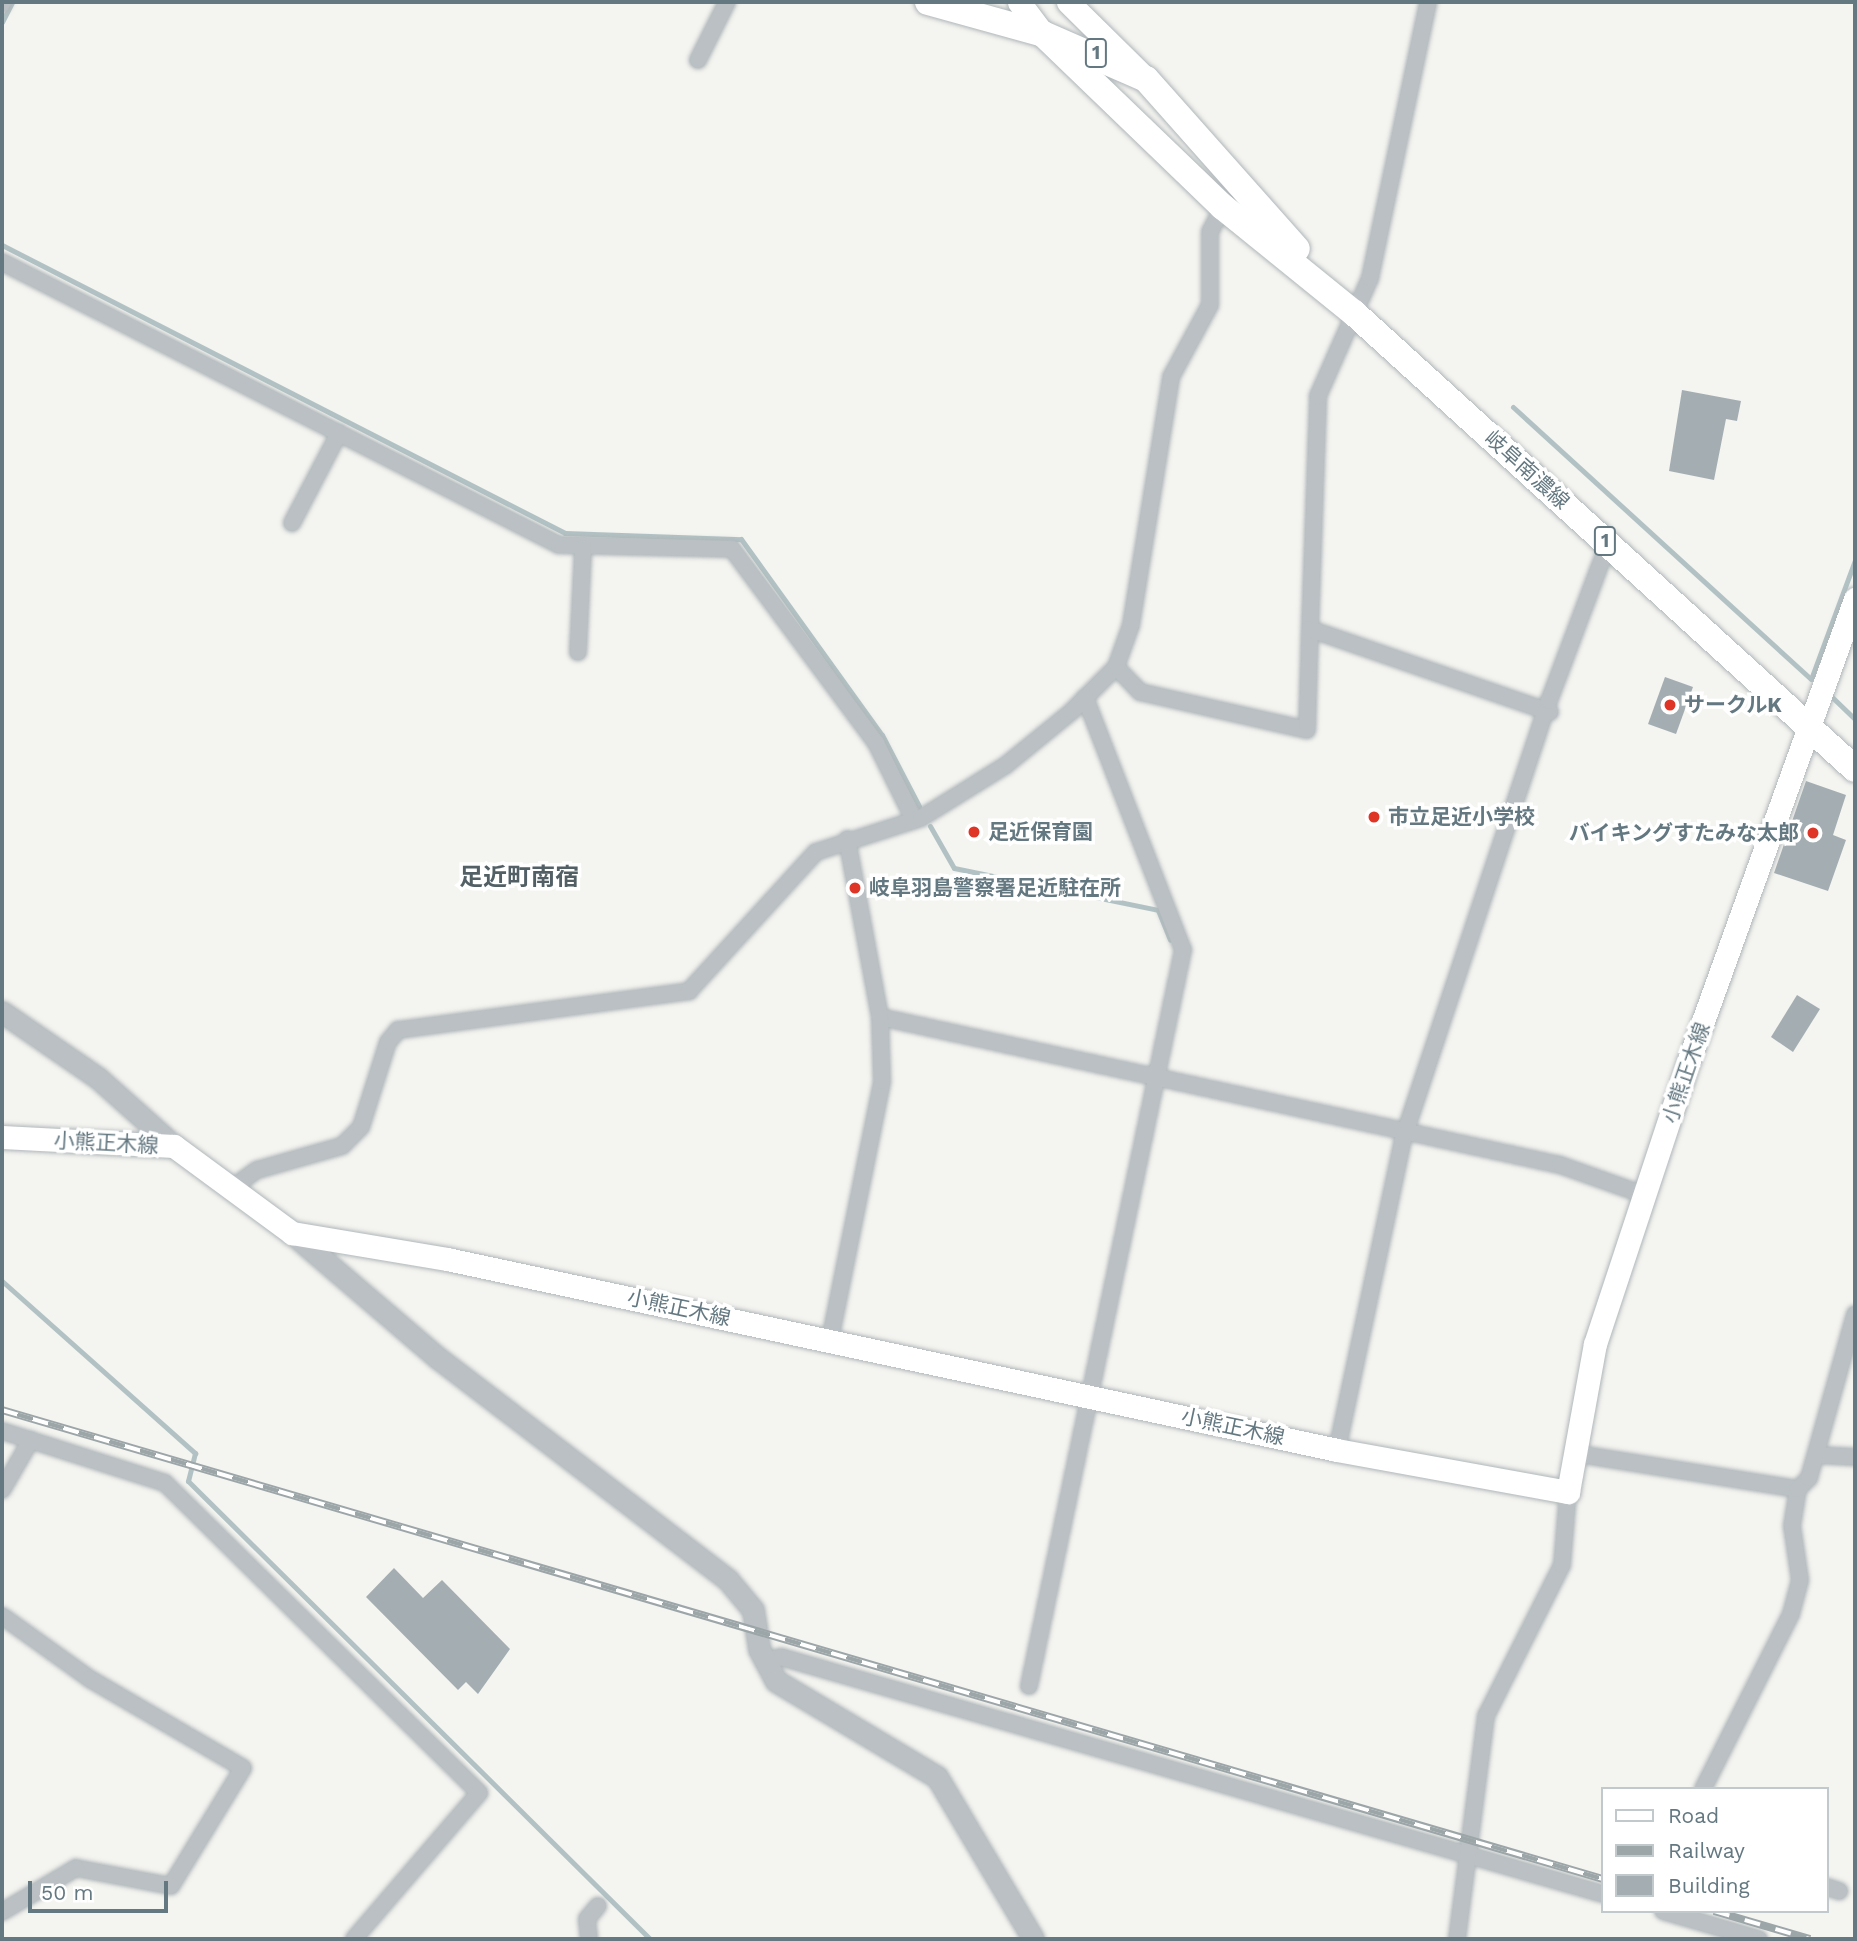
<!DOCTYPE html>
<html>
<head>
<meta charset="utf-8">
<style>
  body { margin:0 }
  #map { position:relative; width:1857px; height:1941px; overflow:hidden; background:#f4f4f0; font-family:"Work Sans","Noto Sans JP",sans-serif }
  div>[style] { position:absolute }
  .stream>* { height:5px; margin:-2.5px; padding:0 2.5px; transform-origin:2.5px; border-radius:2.5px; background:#b2c2c4 }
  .building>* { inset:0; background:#a4aeb2 }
  .roads { filter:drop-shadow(0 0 2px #afb6b9) drop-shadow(0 0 2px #afb6b9) }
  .minor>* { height:16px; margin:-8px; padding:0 8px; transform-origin:8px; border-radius:8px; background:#bac0c3 }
  .tertiary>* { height:21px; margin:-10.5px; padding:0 10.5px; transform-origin:10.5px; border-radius:10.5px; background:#bac0c3 }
  .secondary>* { height:23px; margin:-11.5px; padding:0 11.5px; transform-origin:11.5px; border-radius:11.5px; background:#fff }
  .primary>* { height:26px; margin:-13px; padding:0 13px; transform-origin:13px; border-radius:13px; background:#fff }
  .rail>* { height:8px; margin-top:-4px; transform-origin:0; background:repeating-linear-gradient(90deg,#fff 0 16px,#9ca5a8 0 32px); box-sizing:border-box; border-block:2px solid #9ca5a8 }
  .dots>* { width:19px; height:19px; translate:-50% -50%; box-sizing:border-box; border:4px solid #fff; border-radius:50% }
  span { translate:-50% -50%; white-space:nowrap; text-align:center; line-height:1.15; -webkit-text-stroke:7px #fff; paint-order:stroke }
  .shield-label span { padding:2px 5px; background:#fff; border:2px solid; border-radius:5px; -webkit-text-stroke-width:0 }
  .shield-label { font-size:19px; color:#647881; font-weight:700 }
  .street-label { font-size:21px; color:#647881 }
  .poi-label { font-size:21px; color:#647881; font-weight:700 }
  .left { translate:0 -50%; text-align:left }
  .right { translate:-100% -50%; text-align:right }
  .quarter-label { font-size:24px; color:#526066; font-weight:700 }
  .frame { position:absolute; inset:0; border:4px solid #647881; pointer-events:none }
  .legend { position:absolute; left:1601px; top:1787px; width:228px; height:126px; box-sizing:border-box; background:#fff; border:2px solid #c1c9cd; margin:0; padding:9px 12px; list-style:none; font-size:21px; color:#647881 }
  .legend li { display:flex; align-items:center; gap:14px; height:35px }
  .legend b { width:35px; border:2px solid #c1c9cd }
  .scale { position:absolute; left:28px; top:1881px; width:140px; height:32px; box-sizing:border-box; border:4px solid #647881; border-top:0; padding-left:9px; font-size:21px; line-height:24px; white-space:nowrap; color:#647881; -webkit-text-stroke:5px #fff; paint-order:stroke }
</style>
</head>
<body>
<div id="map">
  <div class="stream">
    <i style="left:2px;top:22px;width:22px;rotate:-63deg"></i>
    <i style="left:2px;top:245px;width:632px;rotate:27.09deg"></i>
    <i style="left:565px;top:533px;width:176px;rotate:2deg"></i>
    <i style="left:741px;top:539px;width:241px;rotate:54.3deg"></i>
    <i style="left:882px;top:735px;width:80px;rotate:62.5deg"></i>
    <i style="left:1513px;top:407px;width:403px;rotate:42.4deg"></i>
    <i style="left:1811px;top:679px;width:127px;rotate:-69.7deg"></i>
    <i style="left:1832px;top:697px;width:32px;rotate:44deg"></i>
    <i style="left:930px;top:826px;width:48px;rotate:60.3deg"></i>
    <i style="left:954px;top:868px;width:208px;rotate:11.6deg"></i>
    <i style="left:1158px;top:910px;width:32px;rotate:68deg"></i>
    <i style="left:2px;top:1281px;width:259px;rotate:41.7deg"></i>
    <i style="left:195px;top:1453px;width:29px;rotate:104deg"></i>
    <i style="left:188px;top:1481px;width:651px;rotate:44.75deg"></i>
  </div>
  <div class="building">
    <i style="clip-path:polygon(1682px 390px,1741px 401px,1737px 421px,1726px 419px,1714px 480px,1669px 471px)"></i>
    <i style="clip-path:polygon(1665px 677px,1693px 687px,1676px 734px,1648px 724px)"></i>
    <i style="clip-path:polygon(1806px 781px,1846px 795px,1833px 835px,1846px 840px,1828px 891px,1774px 873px)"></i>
    <i style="clip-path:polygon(1797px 995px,1820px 1009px,1793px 1052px,1771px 1037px)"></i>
    <i style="clip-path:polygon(394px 1568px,423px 1598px,442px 1580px,510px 1649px,478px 1694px,466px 1682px,458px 1690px,366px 1597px)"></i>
  </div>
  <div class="roads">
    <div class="minor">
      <i style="left:2px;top:4px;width:2px;rotate:-63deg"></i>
      <i style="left:698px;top:60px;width:65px;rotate:-63.4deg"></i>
      <i style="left:2px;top:262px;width:625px;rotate:26.93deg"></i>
      <i style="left:559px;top:545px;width:173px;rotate:1.3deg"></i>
      <i style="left:732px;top:549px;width:242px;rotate:53.4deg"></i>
      <i style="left:876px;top:743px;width:86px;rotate:63.7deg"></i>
      <i style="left:292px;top:523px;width:102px;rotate:-62.4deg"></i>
      <i style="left:1310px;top:629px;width:233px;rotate:-88deg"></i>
      <i style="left:1318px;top:396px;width:129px;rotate:-66.2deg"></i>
      <i style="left:1370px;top:278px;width:282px;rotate:-78.1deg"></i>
      <i style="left:578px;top:652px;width:104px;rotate:-87.2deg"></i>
      <i style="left:1116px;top:667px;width:35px;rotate:46deg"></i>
      <i style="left:1140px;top:692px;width:171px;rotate:12.8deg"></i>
      <i style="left:1307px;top:730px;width:101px;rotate:-88.3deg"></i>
      <i style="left:1310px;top:629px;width:254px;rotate:19.1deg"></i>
      <i style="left:880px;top:1017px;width:696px;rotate:12.28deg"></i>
      <i style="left:1560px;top:1165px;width:92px;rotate:19.6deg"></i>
      <i style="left:232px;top:1188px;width:31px;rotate:-36deg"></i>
      <i style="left:257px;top:1170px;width:88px;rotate:-15.8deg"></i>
      <i style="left:342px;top:1146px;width:27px;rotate:-45deg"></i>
      <i style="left:361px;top:1127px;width:89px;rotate:-72.4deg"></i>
      <i style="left:388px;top:1042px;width:16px;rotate:-50deg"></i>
      <i style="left:398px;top:1030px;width:294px;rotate:-7.6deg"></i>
      <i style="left:689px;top:991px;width:188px;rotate:-47.6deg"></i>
      <i style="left:816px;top:852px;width:110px;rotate:-17.9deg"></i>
      <i style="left:921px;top:818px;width:100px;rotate:-31.9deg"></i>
      <i style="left:1006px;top:765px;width:84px;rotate:-39.2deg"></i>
      <i style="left:1071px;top:712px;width:64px;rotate:-45deg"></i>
      <i style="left:1116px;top:667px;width:45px;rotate:-70.3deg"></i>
      <i style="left:1131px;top:625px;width:251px;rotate:-80.8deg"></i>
      <i style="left:1171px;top:377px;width:82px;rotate:-61.6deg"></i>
      <i style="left:1210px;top:305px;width:73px;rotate:-90deg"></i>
      <i style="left:1210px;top:232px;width:28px;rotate:-63deg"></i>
      <i style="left:830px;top:1340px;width:264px;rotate:-78.6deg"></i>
      <i style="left:882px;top:1081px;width:64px;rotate:-91.8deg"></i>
      <i style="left:880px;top:1017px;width:181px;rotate:-100.5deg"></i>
      <i style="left:2px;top:1431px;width:171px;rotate:17.7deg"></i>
      <i style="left:165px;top:1483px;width:441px;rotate:44.6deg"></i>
      <i style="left:479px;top:1793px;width:192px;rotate:130.6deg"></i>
      <i style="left:1337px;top:1450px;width:318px;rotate:-78deg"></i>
      <i style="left:1403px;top:1139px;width:462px;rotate:-71.6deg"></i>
      <i style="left:1549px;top:701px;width:168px;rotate:-69.4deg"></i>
      <i style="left:1572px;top:1453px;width:229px;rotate:9.1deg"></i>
      <i style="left:1816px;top:1455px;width:39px;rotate:3deg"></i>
      <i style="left:2px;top:1490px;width:58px;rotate:-59.9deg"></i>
      <i style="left:2px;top:1616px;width:108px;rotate:35.6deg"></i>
      <i style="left:90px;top:1679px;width:177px;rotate:30.2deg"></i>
      <i style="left:243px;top:1768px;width:138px;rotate:121.4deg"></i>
      <i style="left:171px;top:1886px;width:97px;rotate:-169.3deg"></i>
      <i style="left:76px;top:1868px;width:86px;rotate:149.3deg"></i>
      <i style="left:764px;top:1662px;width:18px;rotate:-16deg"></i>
      <i style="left:781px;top:1657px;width:855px;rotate:16.08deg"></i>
      <i style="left:1029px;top:1686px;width:752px;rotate:-78.18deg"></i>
      <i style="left:1183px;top:950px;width:271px;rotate:-111.2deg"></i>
      <i style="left:1703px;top:1789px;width:196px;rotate:-63.3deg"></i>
      <i style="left:1791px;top:1614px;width:35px;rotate:-75deg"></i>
      <i style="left:1800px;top:1580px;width:55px;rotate:-98.4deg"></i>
      <i style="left:1792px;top:1526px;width:37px;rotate:-81deg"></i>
      <i style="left:1798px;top:1489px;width:16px;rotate:-45deg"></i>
      <i style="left:1809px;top:1478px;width:170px;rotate:-74.3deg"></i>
      <i style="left:1827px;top:1887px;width:13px;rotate:18deg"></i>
      <i style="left:1663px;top:1911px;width:100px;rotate:16.3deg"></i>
      <i style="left:589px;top:1939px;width:20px;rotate:-96deg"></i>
      <i style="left:587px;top:1919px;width:17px;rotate:-50deg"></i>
      <i style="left:1457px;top:1939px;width:225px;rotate:-82.6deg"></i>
      <i style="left:1486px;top:1716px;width:169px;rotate:-63.3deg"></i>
      <i style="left:1562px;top:1565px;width:73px;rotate:-85.3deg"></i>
    </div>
    <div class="tertiary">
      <i style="left:2px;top:1012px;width:116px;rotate:34.5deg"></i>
      <i style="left:98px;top:1078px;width:102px;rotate:41.8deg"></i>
      <i style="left:292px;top:1233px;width:192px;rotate:40.6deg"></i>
      <i style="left:438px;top:1358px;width:365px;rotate:37.4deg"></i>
      <i style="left:728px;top:1580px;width:39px;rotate:50deg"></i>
      <i style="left:753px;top:1610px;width:39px;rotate:81deg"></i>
      <i style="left:759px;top:1649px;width:36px;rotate:62deg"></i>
      <i style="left:776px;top:1681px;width:187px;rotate:30.8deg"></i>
      <i style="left:937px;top:1777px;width:188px;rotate:59.3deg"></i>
    </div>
    <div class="secondary">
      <i style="left:1019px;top:2px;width:40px;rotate:53deg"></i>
      <i style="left:1068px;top:2px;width:105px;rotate:44.6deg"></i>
      <i style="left:2px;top:1137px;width:172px;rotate:3deg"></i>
      <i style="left:174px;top:1146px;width:147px;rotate:36.4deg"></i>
      <i style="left:292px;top:1233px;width:157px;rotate:9.5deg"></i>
      <i style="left:447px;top:1259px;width:910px;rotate:12.11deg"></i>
      <i style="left:1337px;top:1450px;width:235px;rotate:10.3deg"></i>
      <i style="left:1568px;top:1492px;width:150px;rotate:-79.7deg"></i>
      <i style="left:1595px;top:1344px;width:299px;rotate:-71.7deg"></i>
      <i style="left:1689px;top:1060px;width:490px;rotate:-70.2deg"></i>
    </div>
    <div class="primary">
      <i style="left:928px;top:2px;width:119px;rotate:15.5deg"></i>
      <i style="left:1043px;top:34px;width:112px;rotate:23.6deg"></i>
      <i style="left:1146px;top:79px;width:227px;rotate:48.4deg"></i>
      <i style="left:1043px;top:34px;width:250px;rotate:43.9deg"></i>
      <i style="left:1223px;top:207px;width:169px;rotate:39deg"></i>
      <i style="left:1354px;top:313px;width:677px;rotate:42.31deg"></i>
    </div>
  </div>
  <div class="rail">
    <i style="left:2px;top:1410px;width:1668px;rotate:16.33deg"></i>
    <i style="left:1714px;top:1911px;width:100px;rotate:16.3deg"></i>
  </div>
  <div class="dots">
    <i style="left:1670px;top:705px;background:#de3526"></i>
    <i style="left:1374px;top:817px;background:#de3526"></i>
    <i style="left:974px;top:832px;background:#de3526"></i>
    <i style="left:1813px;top:833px;background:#de3526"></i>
    <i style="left:855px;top:888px;background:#de3526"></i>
  </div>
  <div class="shield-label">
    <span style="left:1096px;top:53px">1</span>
    <span style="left:1605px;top:541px">1</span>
  </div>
  <div class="street-label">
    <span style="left:1527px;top:470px;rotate:42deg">岐阜南濃線</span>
    <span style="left:1686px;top:1073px;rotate:-71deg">小熊正木線</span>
    <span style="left:106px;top:1143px;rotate:3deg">小熊正木線</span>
    <span style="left:679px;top:1308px;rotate:12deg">小熊正木線</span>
    <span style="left:1233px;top:1427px;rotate:12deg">小熊正木線</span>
  </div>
  <div class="poi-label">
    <span class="left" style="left:1684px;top:705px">サークルK</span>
    <span class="left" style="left:1388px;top:817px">市立足近小学校</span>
    <span class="left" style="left:988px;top:832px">足近保育園</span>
    <span class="right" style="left:1799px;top:833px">バイキングすたみな太郎</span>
    <span class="left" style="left:869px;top:888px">岐阜羽島警察署足近駐在所</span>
  </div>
  <div class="quarter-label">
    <span style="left:519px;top:878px">足近町南宿</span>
  </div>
  <div class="frame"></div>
  <ul class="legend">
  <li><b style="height:9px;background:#fff"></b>Road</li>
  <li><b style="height:9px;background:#9ca5a8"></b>Railway</li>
  <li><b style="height:19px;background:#a4aeb2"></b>Building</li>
  </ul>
  <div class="scale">50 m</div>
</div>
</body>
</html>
